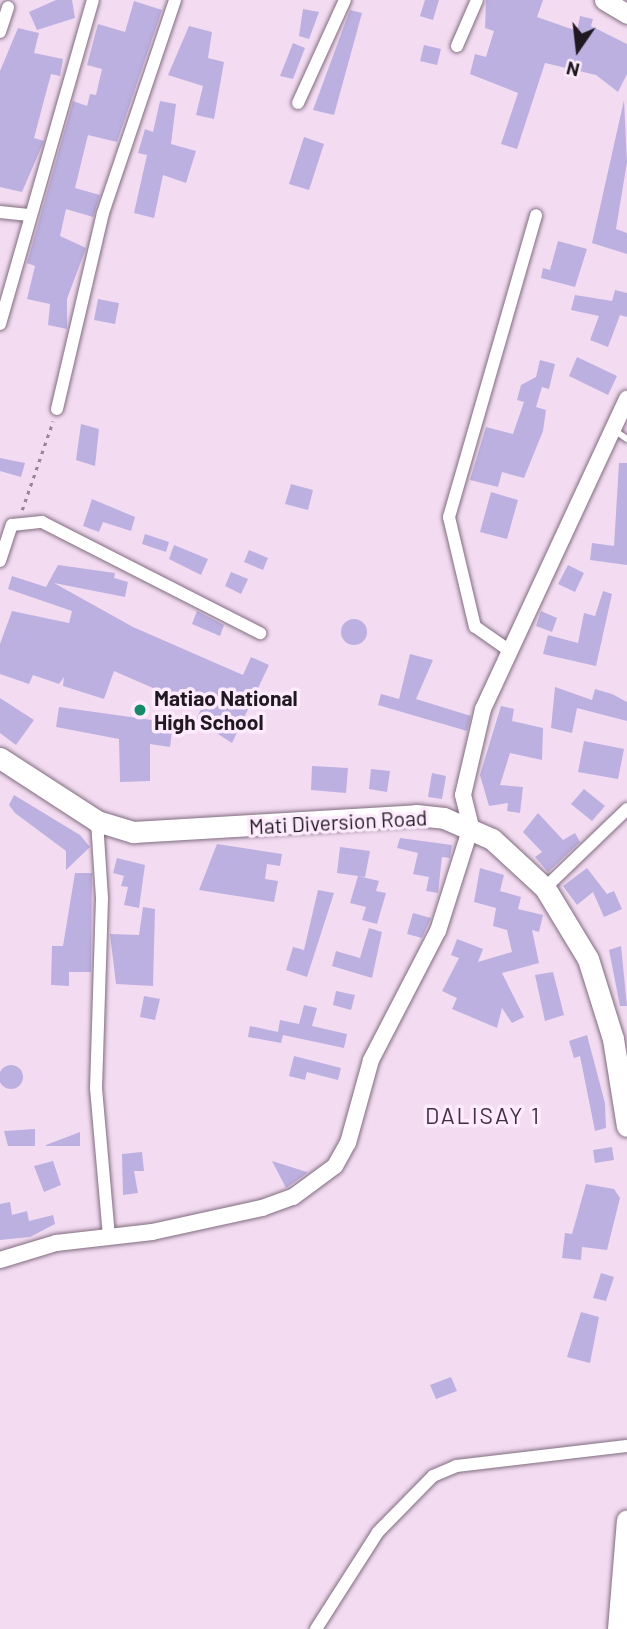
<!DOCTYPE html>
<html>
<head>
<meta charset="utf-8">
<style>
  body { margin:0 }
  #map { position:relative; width:627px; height:1629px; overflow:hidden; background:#f3dcf2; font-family:Barlow,sans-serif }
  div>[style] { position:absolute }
  .building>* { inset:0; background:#bcb0e1 }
  .round { border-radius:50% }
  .path>* { height:2.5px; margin-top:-1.25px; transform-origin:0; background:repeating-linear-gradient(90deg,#968595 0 3.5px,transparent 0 8.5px) }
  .roads { filter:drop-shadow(0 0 2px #806c7f) drop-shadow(0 0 2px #806c7f) }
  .service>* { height:6px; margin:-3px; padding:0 3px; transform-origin:3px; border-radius:3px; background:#fff }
  .minor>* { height:12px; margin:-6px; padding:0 6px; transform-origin:6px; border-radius:6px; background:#fff }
  .tertiary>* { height:16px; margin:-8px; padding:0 8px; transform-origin:8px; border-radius:8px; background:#fff }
  .primary>* { height:19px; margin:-9.5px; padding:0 9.5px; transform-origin:9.5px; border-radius:9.5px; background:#fff }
  .trunk>* { height:21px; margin:-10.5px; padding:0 10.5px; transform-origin:10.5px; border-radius:10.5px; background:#fff }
  .dots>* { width:19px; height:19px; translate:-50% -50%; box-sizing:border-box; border:4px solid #fdebfd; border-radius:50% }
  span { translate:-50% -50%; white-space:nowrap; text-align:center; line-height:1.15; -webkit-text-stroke:7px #fdebfd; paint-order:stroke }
  .poi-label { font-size:21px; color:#211921; font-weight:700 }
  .left { translate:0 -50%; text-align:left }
  .street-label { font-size:21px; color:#211921 }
  .neighbourhood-label { font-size:23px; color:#413041; letter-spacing:2px }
  .north { position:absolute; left:543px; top:14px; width:70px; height:70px; -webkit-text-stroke:5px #fdebfd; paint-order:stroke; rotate:194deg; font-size:19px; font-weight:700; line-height:28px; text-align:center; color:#211921 }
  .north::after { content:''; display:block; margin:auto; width:24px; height:32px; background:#211921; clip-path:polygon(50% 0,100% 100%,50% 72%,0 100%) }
</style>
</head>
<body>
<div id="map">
  <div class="building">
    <i style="clip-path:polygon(56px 0,72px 0,75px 18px,37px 30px,29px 12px)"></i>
    <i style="clip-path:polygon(425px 0,439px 0,433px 20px,420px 16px)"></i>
    <i style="clip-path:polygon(486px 0,543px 0,537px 17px,577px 31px,580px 16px,593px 19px,591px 26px,627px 44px,627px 74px,618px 92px,596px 75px,545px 63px,517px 149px,501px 144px,518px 93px,470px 74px,475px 54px,486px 57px,494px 31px,485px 28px)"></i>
    <i style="clip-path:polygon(134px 1px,162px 10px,117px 142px,88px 135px,75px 188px,100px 195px,93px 217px,66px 209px,60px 236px,86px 248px,67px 299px,67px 329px,48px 325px,50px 304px,27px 299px,35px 266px,27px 263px,73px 101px,87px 106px,90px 94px,96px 95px,102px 69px,87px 65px,98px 24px,125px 32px)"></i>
    <i style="clip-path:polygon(303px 9px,319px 12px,309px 39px,299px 36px)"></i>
    <i style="clip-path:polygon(350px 10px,362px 13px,334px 115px,313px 110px)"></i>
    <i style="clip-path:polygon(189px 26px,212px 32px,208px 58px,224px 62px,214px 119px,196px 115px,203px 86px,168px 75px)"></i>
    <i style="clip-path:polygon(18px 28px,39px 33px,34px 53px,63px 59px,60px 76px,51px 74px,34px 138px,44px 141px,22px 192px,0 187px,0 71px)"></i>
    <i style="clip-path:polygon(293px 43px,305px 48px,293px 79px,280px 76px)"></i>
    <i style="clip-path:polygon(424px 45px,441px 49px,437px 65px,420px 61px)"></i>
    <i style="clip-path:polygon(624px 100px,627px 162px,616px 229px,627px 233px,627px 254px,592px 243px)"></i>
    <i style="clip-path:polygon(160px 101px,176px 104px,171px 144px,196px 151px,186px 183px,163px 175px,154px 218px,134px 213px,147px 155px,138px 153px,145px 129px,153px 132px)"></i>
    <i style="clip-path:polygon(304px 137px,324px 144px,309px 190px,289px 184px)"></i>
    <i style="clip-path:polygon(558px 241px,587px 249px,575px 287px,541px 278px,543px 268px,550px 270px)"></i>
    <i style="clip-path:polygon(615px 290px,627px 293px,627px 317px,620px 315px,608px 347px,590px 340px,599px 316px,571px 310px,575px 295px,612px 301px)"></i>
    <i style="clip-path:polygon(98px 299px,119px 303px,115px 324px,94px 320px)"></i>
    <i style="clip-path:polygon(577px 357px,617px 376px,608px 395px,569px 376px)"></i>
    <i style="clip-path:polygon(540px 360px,555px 364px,549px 389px,542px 387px,536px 407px,546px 410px,543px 431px,524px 478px,502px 472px,498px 487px,470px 480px,486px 427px,513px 434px,524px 402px,517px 400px,521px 385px,536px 377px)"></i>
    <i style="clip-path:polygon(81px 424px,99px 429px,95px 466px,76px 460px)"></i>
    <i style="clip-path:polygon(0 458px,25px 463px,21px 477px,0 471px)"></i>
    <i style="clip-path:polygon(619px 463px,627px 463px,627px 565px,590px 560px,592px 543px,614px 546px)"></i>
    <i style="clip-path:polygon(291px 484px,313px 490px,308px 510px,285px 504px)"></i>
    <i style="clip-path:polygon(491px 492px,518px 500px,507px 539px,480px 532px)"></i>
    <i style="clip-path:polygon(92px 499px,135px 517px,131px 531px,103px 522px,99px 532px,83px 526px)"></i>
    <i style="clip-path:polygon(145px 534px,169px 542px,166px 552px,142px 544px)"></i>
    <i style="clip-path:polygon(174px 545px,208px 559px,201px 575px,169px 559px)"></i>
    <i style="clip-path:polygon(249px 550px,268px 558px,263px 570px,244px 562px)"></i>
    <i style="clip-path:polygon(58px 565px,115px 573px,114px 578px,128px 582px,125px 597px,54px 583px,133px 627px,243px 675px,251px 657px,269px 665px,232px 743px,196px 720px,201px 709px,114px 671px,104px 699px,63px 686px,64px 677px,59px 684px,33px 675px,29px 684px,0 674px,0 644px,12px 611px,69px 623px,72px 611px,8px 589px,12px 576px,46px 587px)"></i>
    <i style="clip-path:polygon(568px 565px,584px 573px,575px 592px,558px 584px)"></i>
    <i style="clip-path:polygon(231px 572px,248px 579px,241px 594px,225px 586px)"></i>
    <i style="clip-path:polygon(603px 591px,612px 594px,596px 666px,543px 654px,548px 635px,578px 643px,584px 613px,595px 616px)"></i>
    <i style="clip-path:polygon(197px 611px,224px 625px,220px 636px,192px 624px)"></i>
    <i style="clip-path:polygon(541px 611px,557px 618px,552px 632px,536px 626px)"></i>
    <i class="round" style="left:341px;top:619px;width:26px;height:26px"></i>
    <i style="clip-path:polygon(410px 654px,433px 660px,416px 699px,471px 716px,467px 731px,378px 705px,381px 694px,399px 699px)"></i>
    <i style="clip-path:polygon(555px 687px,592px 700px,595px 689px,612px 694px,627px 702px,627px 721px,577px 708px,572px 733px,551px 728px)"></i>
    <i style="clip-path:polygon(0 698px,34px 720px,16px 745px,0 733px)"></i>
    <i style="clip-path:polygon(501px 706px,514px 709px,512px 721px,543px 728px,542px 760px,510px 753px,500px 785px,523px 787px,520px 813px,507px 811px,508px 803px,489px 806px,480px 775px)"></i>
    <i style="clip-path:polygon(59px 707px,173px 723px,170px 747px,150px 744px,150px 781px,120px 782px,119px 739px,56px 727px)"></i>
    <i style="clip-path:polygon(584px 741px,624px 749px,618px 779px,578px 772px)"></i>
    <i style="clip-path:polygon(312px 766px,348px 768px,346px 793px,311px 790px)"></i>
    <i style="clip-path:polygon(371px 769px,390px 771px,387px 792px,369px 789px)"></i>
    <i style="clip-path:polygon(432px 773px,446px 776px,442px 799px,428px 797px)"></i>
    <i style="clip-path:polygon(584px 789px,605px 806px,592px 821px,571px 804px)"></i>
    <i style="clip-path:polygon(14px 795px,80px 835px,90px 847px,66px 870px,66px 851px,15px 813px,9px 805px)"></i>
    <i style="clip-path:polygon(538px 813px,563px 840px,575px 833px,580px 842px,548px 872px,535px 857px,542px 852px,523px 832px)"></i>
    <i style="clip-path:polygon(400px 838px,452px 845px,450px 858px,442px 857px,438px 893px,426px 891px,429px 877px,413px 874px,418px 853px,397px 848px)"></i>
    <i style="clip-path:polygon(217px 844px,282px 854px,280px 866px,267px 864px,265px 879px,278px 881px,274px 902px,199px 890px)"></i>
    <i style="clip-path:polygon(340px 847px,370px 851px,365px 877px,358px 876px,379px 881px,376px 891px,386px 893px,377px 924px,362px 920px,366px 907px,350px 903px,358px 876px,337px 873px)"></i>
    <i style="clip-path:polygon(117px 858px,145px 865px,139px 908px,124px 905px,128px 887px,121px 886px,124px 876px,113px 873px)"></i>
    <i style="clip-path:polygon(480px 868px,504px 875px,500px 891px,521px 897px,518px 909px,543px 915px,539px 932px,532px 930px,539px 963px,502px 973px,524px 1017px,512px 1023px,502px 1008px,497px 1028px,452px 1009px,457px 998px,442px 991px,459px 958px,451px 955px,457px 939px,483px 949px,478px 962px,512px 952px,507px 930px,493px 926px,496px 908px,474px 902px)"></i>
    <i style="clip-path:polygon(587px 868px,607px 894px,614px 891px,622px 909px,604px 917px,593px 892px,577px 905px,563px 886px)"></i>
    <i style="clip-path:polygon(75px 873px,92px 873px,91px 972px,69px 972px,69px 986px,51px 985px,52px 946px,63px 946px)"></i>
    <i style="clip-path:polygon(318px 890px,334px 893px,307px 977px,286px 970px,293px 947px,304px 950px)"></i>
    <i style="clip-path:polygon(143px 907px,155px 909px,153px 986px,116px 984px,110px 934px,139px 935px)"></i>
    <i style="clip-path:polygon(413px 913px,431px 918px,422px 938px,407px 934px)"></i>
    <i style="clip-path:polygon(369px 928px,382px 932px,372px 978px,332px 966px,336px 951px,360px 958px)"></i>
    <i style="clip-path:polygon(621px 946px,627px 1006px,620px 1006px,609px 950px)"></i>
    <i style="clip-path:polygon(553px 972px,564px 1015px,545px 1021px,535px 975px)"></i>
    <i style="clip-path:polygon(336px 991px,355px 995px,351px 1010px,333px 1005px)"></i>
    <i style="clip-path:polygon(144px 996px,160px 999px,155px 1020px,140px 1017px)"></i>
    <i style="clip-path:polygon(304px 1005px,317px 1008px,312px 1026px,347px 1034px,344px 1048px,283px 1035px,281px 1043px,248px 1037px,250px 1026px,278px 1032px,280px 1020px,299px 1024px)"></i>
    <i style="clip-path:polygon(587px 1035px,605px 1103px,606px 1128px,595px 1131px,580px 1056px,574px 1058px,569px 1041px)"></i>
    <i style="clip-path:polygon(294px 1056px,341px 1068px,338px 1080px,307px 1072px,305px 1080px,289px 1076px)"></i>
    <i class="round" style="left:-1px;top:1065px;width:24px;height:24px"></i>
    <i style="clip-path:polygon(35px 1129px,35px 1146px,8px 1146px,4px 1131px)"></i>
    <i style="clip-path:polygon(80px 1132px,80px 1146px,46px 1146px,46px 1145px)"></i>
    <i style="clip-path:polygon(612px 1147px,614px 1160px,595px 1163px,593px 1150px)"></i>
    <i style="clip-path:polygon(142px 1152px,144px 1171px,134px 1171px,138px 1193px,123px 1195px,122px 1154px)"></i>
    <i style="clip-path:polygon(53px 1161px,61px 1185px,44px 1192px,34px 1166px)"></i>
    <i style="clip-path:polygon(272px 1161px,307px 1172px,307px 1173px,286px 1188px)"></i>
    <i style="clip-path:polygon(586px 1184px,614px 1189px,620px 1198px,607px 1250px,582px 1247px,581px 1260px,562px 1258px,565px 1233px,572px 1234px)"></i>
    <i style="clip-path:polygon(10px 1202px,12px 1215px,27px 1211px,29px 1221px,53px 1215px,55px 1224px,30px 1237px,0 1240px,0 1204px)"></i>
    <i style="clip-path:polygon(601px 1273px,614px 1277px,606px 1301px,593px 1298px)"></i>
    <i style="clip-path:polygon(581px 1312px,599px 1317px,590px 1363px,567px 1357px)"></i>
    <i style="clip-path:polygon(451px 1377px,457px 1391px,436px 1399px,430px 1385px)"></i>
  </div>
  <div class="path">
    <i style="left:22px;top:510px;width:94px;rotate:-70.8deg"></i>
  </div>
  <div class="roads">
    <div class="service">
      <i style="left:614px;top:430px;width:16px;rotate:35deg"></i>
    </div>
    <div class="minor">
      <i style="left:0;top:32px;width:26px;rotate:-72deg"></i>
      <i style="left:457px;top:46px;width:50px;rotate:-66.5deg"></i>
      <i style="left:298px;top:103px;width:113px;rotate:-65.5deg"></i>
      <i style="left:0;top:212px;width:31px;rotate:6deg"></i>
      <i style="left:0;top:324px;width:337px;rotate:-74deg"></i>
      <i style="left:57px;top:409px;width:201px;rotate:-76.8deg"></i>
      <i style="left:103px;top:213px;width:225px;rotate:-71.3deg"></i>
      <i style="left:0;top:561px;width:38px;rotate:-72deg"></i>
      <i style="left:12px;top:525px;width:30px;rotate:-6deg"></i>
      <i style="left:42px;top:522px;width:245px;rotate:27deg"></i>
      <i style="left:507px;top:649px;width:39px;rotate:-145deg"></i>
      <i style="left:475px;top:627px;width:113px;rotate:-103.3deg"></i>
      <i style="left:449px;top:517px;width:314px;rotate:-73.9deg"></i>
      <i style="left:97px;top:821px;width:77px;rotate:86.3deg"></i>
      <i style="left:102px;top:898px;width:190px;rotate:91.8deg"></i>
      <i style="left:96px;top:1088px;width:150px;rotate:85deg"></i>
      <i style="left:545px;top:888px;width:114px;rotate:-43.9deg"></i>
      <i style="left:316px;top:1629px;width:115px;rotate:-57.4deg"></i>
      <i style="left:378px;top:1532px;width:78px;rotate:-45.5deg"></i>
      <i style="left:433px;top:1476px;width:25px;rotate:-23deg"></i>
      <i style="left:456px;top:1466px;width:172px;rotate:-6.7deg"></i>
    </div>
    <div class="tertiary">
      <i style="left:0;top:1260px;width:59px;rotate:-16.9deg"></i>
      <i style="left:56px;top:1243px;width:97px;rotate:-6.5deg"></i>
      <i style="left:152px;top:1232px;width:113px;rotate:-12.3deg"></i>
      <i style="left:262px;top:1208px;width:33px;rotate:-20deg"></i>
      <i style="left:293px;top:1197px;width:52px;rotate:-36.4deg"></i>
      <i style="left:335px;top:1166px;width:26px;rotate:-61deg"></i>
      <i style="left:348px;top:1143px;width:86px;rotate:-74.5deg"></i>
      <i style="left:371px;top:1060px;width:145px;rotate:-62.6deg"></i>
      <i style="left:438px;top:931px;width:109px;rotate:-72.4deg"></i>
      <i style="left:471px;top:827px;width:33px;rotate:-104deg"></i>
      <i style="left:463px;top:795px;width:88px;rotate:-76.9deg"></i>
      <i style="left:483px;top:709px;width:342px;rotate:-65.1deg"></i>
    </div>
    <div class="primary">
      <i style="left:604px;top:0;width:27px;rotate:31deg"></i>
    </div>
    <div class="trunk">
      <i style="left:0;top:758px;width:116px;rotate:33deg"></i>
      <i style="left:97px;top:821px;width:38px;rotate:17deg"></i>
      <i style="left:133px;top:832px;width:284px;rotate:-3.4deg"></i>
      <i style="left:416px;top:815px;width:28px;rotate:6deg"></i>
      <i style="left:444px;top:818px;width:52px;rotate:23.6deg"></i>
      <i style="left:492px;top:839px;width:72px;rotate:42.8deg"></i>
      <i style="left:545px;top:888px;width:83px;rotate:58.8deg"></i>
      <i style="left:588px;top:959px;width:84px;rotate:72.6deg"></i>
      <i style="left:613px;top:1039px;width:88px;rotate:80.9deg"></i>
      <i style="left:618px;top:1629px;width:109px;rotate:-85.3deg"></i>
    </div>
  </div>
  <div class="dots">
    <i style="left:140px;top:710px;background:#158969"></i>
  </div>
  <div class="poi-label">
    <span class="left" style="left:154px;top:710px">Matiao National<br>High School</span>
  </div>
  <div class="street-label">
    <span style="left:338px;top:822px;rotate:-3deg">Mati Diversion Road</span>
  </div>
  <div class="neighbourhood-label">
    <span style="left:483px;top:1115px">DALISAY 1</span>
  </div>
  <div class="north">N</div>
</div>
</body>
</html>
